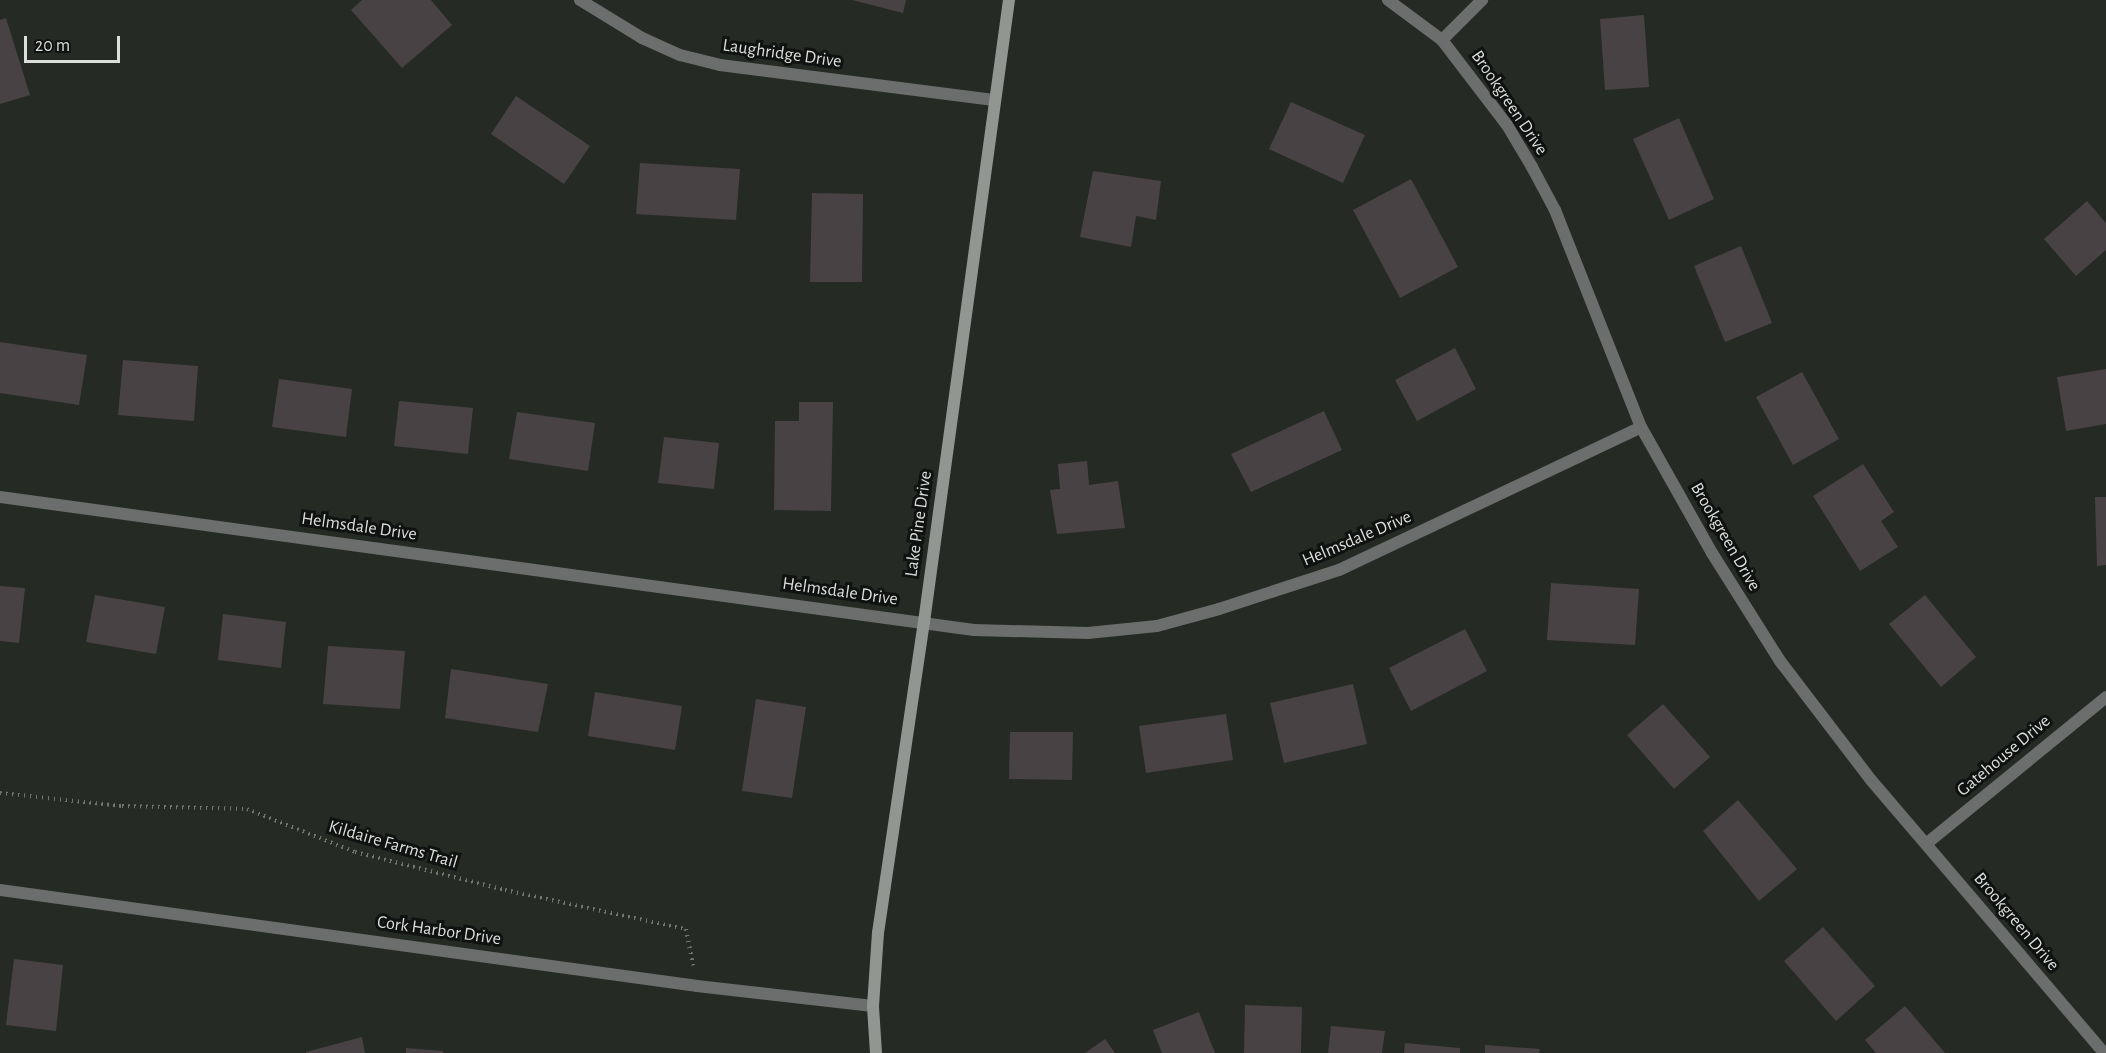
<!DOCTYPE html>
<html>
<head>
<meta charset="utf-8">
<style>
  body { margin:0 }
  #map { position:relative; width:2106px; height:1053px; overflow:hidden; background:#252a25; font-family:"Alegreya Sans",sans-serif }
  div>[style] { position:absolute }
  .building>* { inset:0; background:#484245 }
  .path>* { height:4px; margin-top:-2px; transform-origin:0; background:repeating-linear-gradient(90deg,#727672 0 1.5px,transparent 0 6px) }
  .street>* { height:12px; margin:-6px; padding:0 6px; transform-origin:6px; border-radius:6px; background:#6b6e6c }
  .secondary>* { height:12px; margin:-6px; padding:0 6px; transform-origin:6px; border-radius:6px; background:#929692 }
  span { translate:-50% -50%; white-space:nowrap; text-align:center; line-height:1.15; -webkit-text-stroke:6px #0f1210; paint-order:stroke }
  .street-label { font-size:18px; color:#dbdedb }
  .scale { position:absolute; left:24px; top:36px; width:96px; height:27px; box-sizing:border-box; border:3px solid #dbdedb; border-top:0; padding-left:8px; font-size:18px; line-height:21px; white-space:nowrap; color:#dbdedb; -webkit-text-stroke:4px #0f1210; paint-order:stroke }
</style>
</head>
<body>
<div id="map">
  <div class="building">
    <i style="clip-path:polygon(362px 0,431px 0,452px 25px,402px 68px,351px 10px)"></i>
    <i style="clip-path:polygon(852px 0,906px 0,903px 13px)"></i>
    <i style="clip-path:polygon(1644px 15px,1649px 87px,1605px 90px,1600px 19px)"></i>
    <i style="clip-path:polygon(6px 18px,30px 95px,0 104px,0 20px)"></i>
    <i style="clip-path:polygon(516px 96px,590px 146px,564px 184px,491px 134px)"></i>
    <i style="clip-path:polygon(1291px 102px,1365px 135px,1343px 183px,1269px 149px)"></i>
    <i style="clip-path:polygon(1679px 118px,1714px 199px,1669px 220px,1633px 139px)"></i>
    <i style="clip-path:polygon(640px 163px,740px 169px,736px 220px,636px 214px)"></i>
    <i style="clip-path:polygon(1093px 171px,1161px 181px,1156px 220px,1136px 216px,1131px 247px,1080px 237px)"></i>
    <i style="clip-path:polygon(1411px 179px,1458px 267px,1400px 298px,1353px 210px)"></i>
    <i style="clip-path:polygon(812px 193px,863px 194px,862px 282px,810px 282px)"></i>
    <i style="clip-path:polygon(2087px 201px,2106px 223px,2106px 250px,2076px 276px,2044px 239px)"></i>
    <i style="clip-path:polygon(1741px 246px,1772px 323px,1725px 342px,1694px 266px)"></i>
    <i style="clip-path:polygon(0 342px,87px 355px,79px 405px,0 393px)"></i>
    <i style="clip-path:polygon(1455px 348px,1476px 389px,1417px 421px,1395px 380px)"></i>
    <i style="clip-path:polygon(123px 360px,198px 366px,194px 421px,118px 415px)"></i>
    <i style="clip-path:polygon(2106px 369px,2106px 424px,2066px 431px,2057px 377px)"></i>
    <i style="clip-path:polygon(1802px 372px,1839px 439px,1793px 465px,1756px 397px)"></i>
    <i style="clip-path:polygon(279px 379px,352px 389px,346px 437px,272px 427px)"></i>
    <i style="clip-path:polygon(399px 401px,473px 408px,468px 454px,394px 446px)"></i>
    <i style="clip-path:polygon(799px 402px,833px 402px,831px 511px,774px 510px,775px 421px,799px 421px)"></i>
    <i style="clip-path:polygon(1324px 411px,1342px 450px,1251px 492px,1231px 454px)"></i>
    <i style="clip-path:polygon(517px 412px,595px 423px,588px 471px,509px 459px)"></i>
    <i style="clip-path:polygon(664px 437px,719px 443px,714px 489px,658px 483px)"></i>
    <i style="clip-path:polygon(1087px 461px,1089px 485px,1118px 481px,1125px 528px,1057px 534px,1050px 490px,1060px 489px,1058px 464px)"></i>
    <i style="clip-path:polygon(1863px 464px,1894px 512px,1881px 521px,1898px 547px,1860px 571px,1813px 496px)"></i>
    <i style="clip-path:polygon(2095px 497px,2106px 497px,2106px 565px,2097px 566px)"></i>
    <i style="clip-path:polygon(1551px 583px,1639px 589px,1635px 645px,1547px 640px)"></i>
    <i style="clip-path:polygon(0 586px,25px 588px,19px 643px,0 641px)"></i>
    <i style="clip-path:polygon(95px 595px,165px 607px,156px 654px,86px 642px)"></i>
    <i style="clip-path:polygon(1925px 595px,1976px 657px,1941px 687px,1889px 624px)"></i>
    <i style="clip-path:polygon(223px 614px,286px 622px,281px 668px,218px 660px)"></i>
    <i style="clip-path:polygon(1465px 629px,1487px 671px,1411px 711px,1389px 668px)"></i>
    <i style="clip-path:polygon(328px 646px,405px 651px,400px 709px,323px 704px)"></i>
    <i style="clip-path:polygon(451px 669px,548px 684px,538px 732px,445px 718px)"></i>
    <i style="clip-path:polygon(1353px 684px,1367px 744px,1284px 763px,1270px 703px)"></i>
    <i style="clip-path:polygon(595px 692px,682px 706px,675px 750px,588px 736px)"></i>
    <i style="clip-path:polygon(756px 699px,806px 707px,792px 798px,742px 791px)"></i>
    <i style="clip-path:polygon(1663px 704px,1710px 757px,1674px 789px,1627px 735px)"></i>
    <i style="clip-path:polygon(1226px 714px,1233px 760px,1146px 773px,1139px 726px)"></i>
    <i style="clip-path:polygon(1010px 732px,1073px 732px,1072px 780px,1009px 779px)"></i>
    <i style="clip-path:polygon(1738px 800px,1797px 869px,1759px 901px,1703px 831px)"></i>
    <i style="clip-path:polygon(1823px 927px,1875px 986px,1836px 1021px,1784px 961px)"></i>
    <i style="clip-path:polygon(14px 959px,63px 965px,56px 1031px,6px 1025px)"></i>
    <i style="clip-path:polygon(1245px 1005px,1302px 1007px,1301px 1053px,1244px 1053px)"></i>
    <i style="clip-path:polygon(1905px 1006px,1945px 1053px,1876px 1053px,1865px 1040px)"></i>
    <i style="clip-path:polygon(1199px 1012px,1215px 1053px,1162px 1053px,1153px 1030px)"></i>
    <i style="clip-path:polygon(1331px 1026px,1385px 1031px,1382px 1053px,1328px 1053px)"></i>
    <i style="clip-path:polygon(362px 1037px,365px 1053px,306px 1053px,306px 1052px)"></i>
    <i style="clip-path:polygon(1105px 1039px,1115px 1053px,1085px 1053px)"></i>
    <i style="clip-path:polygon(1405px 1043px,1460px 1048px,1460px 1053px,1404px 1053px)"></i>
    <i style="clip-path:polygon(1485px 1045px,1540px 1049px,1539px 1053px,1485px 1053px)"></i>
    <i style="clip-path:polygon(406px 1048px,443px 1051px,443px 1053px,406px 1053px)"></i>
  </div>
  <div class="path">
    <i style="left:0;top:793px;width:123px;rotate:6.1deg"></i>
    <i style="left:122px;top:806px;width:125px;rotate:1.4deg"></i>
    <i style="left:247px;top:809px;width:116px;rotate:21.7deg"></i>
    <i style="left:355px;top:852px;width:155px;rotate:14.2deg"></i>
    <i style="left:505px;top:890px;width:185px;rotate:12.2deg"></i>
    <i style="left:686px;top:929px;width:37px;rotate:79deg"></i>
  </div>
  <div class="street">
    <i style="left:580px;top:0;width:73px;rotate:31.5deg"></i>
    <i style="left:642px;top:38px;width:42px;rotate:24.1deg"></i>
    <i style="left:680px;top:55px;width:41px;rotate:14deg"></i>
    <i style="left:720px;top:65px;width:276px;rotate:7.3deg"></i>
    <i style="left:1388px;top:0;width:67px;rotate:36.5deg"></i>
    <i style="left:1442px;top:40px;width:107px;rotate:52.6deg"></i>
    <i style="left:1507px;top:125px;width:49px;rotate:59.2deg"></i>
    <i style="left:1532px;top:167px;width:49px;rotate:61.9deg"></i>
    <i style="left:1555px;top:210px;width:233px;rotate:68.4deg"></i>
    <i style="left:1641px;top:427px;width:145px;rotate:60.6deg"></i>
    <i style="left:1712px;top:553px;width:128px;rotate:57.8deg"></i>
    <i style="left:1780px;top:661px;width:150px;rotate:52.6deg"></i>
    <i style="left:1871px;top:780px;width:359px;rotate:49.5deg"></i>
    <i style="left:1442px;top:40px;width:57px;rotate:-45deg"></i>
    <i style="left:0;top:497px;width:983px;rotate:7.78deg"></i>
    <i style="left:974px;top:630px;width:114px;rotate:1.5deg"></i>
    <i style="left:1088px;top:633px;width:69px;rotate:-5.8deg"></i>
    <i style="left:1157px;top:626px;width:64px;rotate:-15.3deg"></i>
    <i style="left:1219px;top:609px;width:126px;rotate:-18deg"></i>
    <i style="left:1339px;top:570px;width:334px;rotate:-25.3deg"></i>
    <i style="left:1926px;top:844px;width:232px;rotate:-39.2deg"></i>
    <i style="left:0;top:890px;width:704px;rotate:7.84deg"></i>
    <i style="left:697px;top:986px;width:177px;rotate:6.5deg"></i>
  </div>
  <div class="secondary">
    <i style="left:876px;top:1053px;width:47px;rotate:-93.7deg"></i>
    <i style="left:873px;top:1006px;width:73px;rotate:-86.1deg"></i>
    <i style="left:878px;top:933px;width:314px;rotate:-81.6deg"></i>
    <i style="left:924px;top:622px;width:628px;rotate:-82.22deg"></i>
  </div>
  <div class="street-label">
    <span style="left:782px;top:54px;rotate:8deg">Laughridge Drive</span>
    <span style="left:1509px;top:103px;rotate:56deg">Brookgreen Drive</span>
    <span style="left:919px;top:524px;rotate:-82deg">Lake Pine Drive</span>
    <span style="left:359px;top:527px;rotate:8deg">Helmsdale Drive</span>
    <span style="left:1725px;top:537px;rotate:60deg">Brookgreen Drive</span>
    <span style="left:1357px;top:539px;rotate:-23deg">Helmsdale Drive</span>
    <span style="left:840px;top:592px;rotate:8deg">Helmsdale Drive</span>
    <span style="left:2004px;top:756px;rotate:-40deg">Gatehouse Drive</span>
    <span style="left:393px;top:845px;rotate:16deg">Kildaire Farms Trail</span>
    <span style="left:2016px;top:922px;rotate:50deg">Brookgreen Drive</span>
    <span style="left:439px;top:931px;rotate:8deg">Cork Harbor Drive</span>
  </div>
  <div class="scale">20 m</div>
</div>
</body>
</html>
